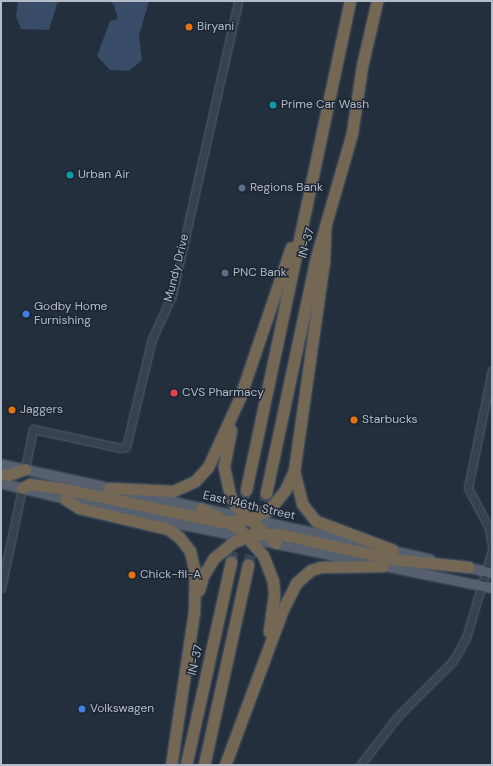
<!DOCTYPE html>
<html>
<head>
<meta charset="utf-8">
<style>
  body { margin:0 }
  #map { position:relative; width:493px; height:766px; overflow:hidden; background:#242f3e; font-family:"DM Sans",sans-serif }
  div>[style] { position:absolute }
  .water>* { inset:0; background:#394c67 }
  .highway-tunnel>* { height:11px; margin-top:-5.5px; transform-origin:0; background:repeating-linear-gradient(90deg,#3a4453 0 11px,transparent 0 16.5px) }
  .roads { filter:drop-shadow(0 0 1px #565f6c) drop-shadow(0 0 1px #565f6c) }
  .minor>* { height:7px; margin:-3.5px; padding:0 3.5px; transform-origin:3.5px; border-radius:3.5px; background:#38414e }
  .major>* { height:9px; margin:-4.5px; padding:0 4.5px; transform-origin:4.5px; border-radius:4.5px; background:#56606e }
  .highway>* { height:11px; margin:-5.5px; padding:0 5.5px; transform-origin:5.5px; border-radius:5.5px; background:#746855 }
  .dots>* { width:11px; height:11px; translate:-50% -50%; box-sizing:border-box; border:2px solid #1d2633; border-radius:50% }
  span { translate:-50% -50%; white-space:nowrap; text-align:center; line-height:1.15; -webkit-text-stroke:3px #1d2633; paint-order:stroke }
  .poi-label { font-size:12px; color:#b4bcc9 }
  .left { translate:0 -50%; text-align:left }
  .street-label { font-size:12px; color:#b4bcc9 }
  .frame { position:absolute; inset:0; border:2px solid #b4bcc9; pointer-events:none }
</style>
</head>
<body>
<div id="map">
  <div class="water">
    <i style="clip-path:polygon(18px 1px,61px 1px,57px 4px,49px 30px,21px 29px,16px 16px)"></i>
    <i style="clip-path:polygon(109px 1px,149px 1px,139px 36px,142px 60px,129px 71px,110px 70px,97px 56px,110px 21px,118px 19px,114px 5px)"></i>
  </div>
  <div class="highway-tunnel">
    <i style="left:231px;top:562px;width:74px;rotate:-78.2deg"></i>
    <i style="left:248px;top:565px;width:74px;rotate:-76deg"></i>
  </div>
  <div class="roads">
    <div class="minor">
      <i style="left:492px;top:370px;width:120px;rotate:101.5deg"></i>
      <i style="left:468px;top:488px;width:45px;rotate:62.3deg"></i>
      <i style="left:489px;top:528px;width:19px;rotate:81deg"></i>
      <i style="left:25px;top:469px;width:41px;rotate:-78.7deg"></i>
      <i style="left:33px;top:429px;width:90px;rotate:12.2deg"></i>
      <i style="left:121px;top:448px;width:5px;rotate:-11deg"></i>
      <i style="left:126px;top:447px;width:111px;rotate:-76.5deg"></i>
      <i style="left:152px;top:339px;width:48px;rotate:-65.6deg"></i>
      <i style="left:172px;top:295px;width:301px;rotate:-77.3deg"></i>
      <i style="left:1px;top:588px;width:102px;rotate:-78.1deg"></i>
      <i style="left:360px;top:765px;width:62px;rotate:-52.2deg"></i>
      <i style="left:398px;top:716px;width:78px;rotate:-45deg"></i>
      <i style="left:453px;top:661px;width:26px;rotate:-61deg"></i>
      <i style="left:466px;top:638px;width:92px;rotate:-73.5deg"></i>
    </div>
    <div class="major">
      <i style="left:1px;top:464px;width:118px;rotate:12.3deg"></i>
      <i style="left:1px;top:483px;width:120px;rotate:13.5deg"></i>
      <i style="left:118px;top:511px;width:382px;rotate:11.6deg"></i>
      <i style="left:130px;top:492px;width:246px;rotate:12.5deg"></i>
      <i style="left:386px;top:549px;width:45px;rotate:12.8deg"></i>
      <i style="left:462px;top:566px;width:31px;rotate:13deg"></i>
    </div>
    <div class="highway">
      <i style="left:231px;top:430px;width:38px;rotate:101deg"></i>
      <i style="left:224px;top:467px;width:30px;rotate:78deg"></i>
      <i style="left:230px;top:496px;width:13px;rotate:61deg"></i>
      <i style="left:236px;top:507px;width:54px;rotate:42deg"></i>
      <i style="left:294px;top:471px;width:34px;rotate:76deg"></i>
      <i style="left:302px;top:504px;width:22px;rotate:51deg"></i>
      <i style="left:316px;top:521px;width:82px;rotate:20.6deg"></i>
      <i style="left:1px;top:474px;width:7px;rotate:8deg"></i>
      <i style="left:8px;top:475px;width:18px;rotate:-19deg"></i>
      <i style="left:22px;top:488px;width:9px;rotate:-27deg"></i>
      <i style="left:30px;top:484px;width:35px;rotate:8deg"></i>
      <i style="left:65px;top:489px;width:159px;rotate:11.9deg"></i>
      <i style="left:221px;top:522px;width:29px;rotate:-6deg"></i>
      <i style="left:250px;top:519px;width:21px;rotate:-25deg"></i>
      <i style="left:269px;top:510px;width:26px;rotate:-51deg"></i>
      <i style="left:285px;top:490px;width:21px;rotate:-65deg"></i>
      <i style="left:294px;top:471px;width:212px;rotate:-81.9deg"></i>
      <i style="left:324px;top:261px;width:34px;rotate:-88deg"></i>
      <i style="left:109px;top:488px;width:64px;rotate:2.7deg"></i>
      <i style="left:173px;top:491px;width:24px;rotate:-24deg"></i>
      <i style="left:195px;top:481px;width:19px;rotate:-47deg"></i>
      <i style="left:208px;top:467px;width:77px;rotate:-65.4deg"></i>
      <i style="left:240px;top:397px;width:158px;rotate:-71.2deg"></i>
      <i style="left:246px;top:490px;width:500px;rotate:-78deg"></i>
      <i style="left:266px;top:493px;width:240px;rotate:-78deg"></i>
      <i style="left:316px;top:258px;width:130px;rotate:-73.9deg"></i>
      <i style="left:352px;top:133px;width:68px;rotate:-81.5deg"></i>
      <i style="left:362px;top:66px;width:67px;rotate:-77deg"></i>
      <i style="left:65px;top:499px;width:17px;rotate:33deg"></i>
      <i style="left:79px;top:508px;width:91px;rotate:13.3deg"></i>
      <i style="left:168px;top:529px;width:14px;rotate:36deg"></i>
      <i style="left:179px;top:537px;width:18px;rotate:52deg"></i>
      <i style="left:190px;top:551px;width:22px;rotate:77deg"></i>
      <i style="left:195px;top:572px;width:40px;rotate:91.4deg"></i>
      <i style="left:194px;top:612px;width:155px;rotate:98.5deg"></i>
      <i style="left:201px;top:508px;width:44px;rotate:28.3deg"></i>
      <i style="left:240px;top:529px;width:35px;rotate:49deg"></i>
      <i style="left:263px;top:555px;width:28px;rotate:69deg"></i>
      <i style="left:273px;top:581px;width:14px;rotate:86deg"></i>
      <i style="left:274px;top:595px;width:37px;rotate:98deg"></i>
      <i style="left:199px;top:590px;width:15px;rotate:-74deg"></i>
      <i style="left:203px;top:576px;width:21px;rotate:-59deg"></i>
      <i style="left:214px;top:558px;width:23px;rotate:-40deg"></i>
      <i style="left:232px;top:543px;width:23px;rotate:-23deg"></i>
      <i style="left:253px;top:534px;width:26px"></i>
      <i style="left:279px;top:534px;width:117px;rotate:12.4deg"></i>
      <i style="left:393px;top:559px;width:76px;rotate:6deg"></i>
      <i style="left:186px;top:765px;width:208px;rotate:-77.5deg"></i>
      <i style="left:204px;top:765px;width:205px;rotate:-77.6deg"></i>
      <i style="left:225px;top:765px;width:166px;rotate:-69.6deg"></i>
      <i style="left:283px;top:609px;width:29px;rotate:-63deg"></i>
      <i style="left:296px;top:583px;width:20px;rotate:-41deg"></i>
      <i style="left:311px;top:570px;width:10px;rotate:-17deg"></i>
      <i style="left:321px;top:567px;width:62px;rotate:-0.9deg"></i>
    </div>
  </div>
  <div class="dots">
    <i style="left:189px;top:27px;background:#e8710a"></i>
    <i style="left:273px;top:105px;background:#0f9aa8"></i>
    <i style="left:70px;top:175px;background:#0f9aa8"></i>
    <i style="left:242px;top:188px;background:#5c6f8a"></i>
    <i style="left:225px;top:273px;background:#5c6f8a"></i>
    <i style="left:26px;top:314px;background:#3f7fe0"></i>
    <i style="left:174px;top:393px;background:#e0444e"></i>
    <i style="left:12px;top:410px;background:#e8710a"></i>
    <i style="left:354px;top:420px;background:#e8710a"></i>
    <i style="left:132px;top:575px;background:#e8710a"></i>
    <i style="left:82px;top:709px;background:#3f7fe0"></i>
  </div>
  <div class="poi-label">
    <span class="left" style="left:197px;top:27px">Biryani</span>
    <span class="left" style="left:281px;top:105px">Prime Car Wash</span>
    <span class="left" style="left:78px;top:175px">Urban Air</span>
    <span class="left" style="left:250px;top:188px">Regions Bank</span>
    <span class="left" style="left:233px;top:273px">PNC Bank</span>
    <span class="left" style="left:34px;top:314px">Godby Home<br>Furnishing</span>
    <span class="left" style="left:182px;top:393px">CVS Pharmacy</span>
    <span class="left" style="left:20px;top:410px">Jaggers</span>
    <span class="left" style="left:362px;top:420px">Starbucks</span>
    <span class="left" style="left:140px;top:575px">Chick-fil-A</span>
    <span class="left" style="left:90px;top:709px">Volkswagen</span>
  </div>
  <div class="street-label">
    <span style="left:307px;top:243px;rotate:-74deg">IN-37</span>
    <span style="left:177px;top:268px;rotate:-76deg">Mundy Drive</span>
    <span style="left:249px;top:506px;rotate:13deg">East 146th Street</span>
    <span style="left:196px;top:660px;rotate:-77deg">IN-37</span>
  </div>
  <div class="frame"></div>
</div>
</body>
</html>
